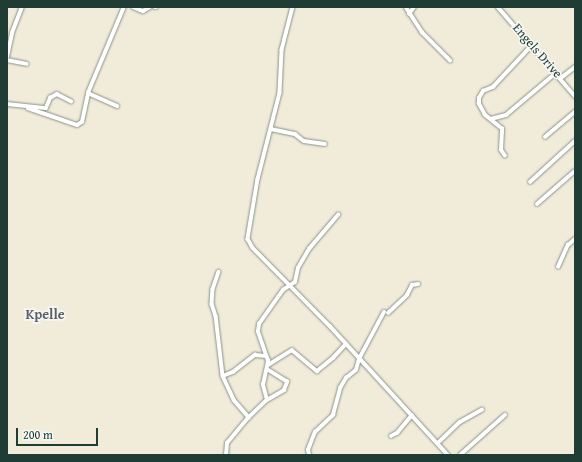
<!DOCTYPE html>
<html>
<head>
<meta charset="utf-8">
<style>
  body { margin:0 }
  #map { position:relative; width:582px; height:462px; overflow:hidden; background:#f1ebda; font-family:"Gentium Book Plus",serif }
  div>[style] { position:absolute }
  .roads { filter:drop-shadow(0 0 1px #889487) drop-shadow(0 0 1px #889487) }
  .minor>* { height:3.5px; margin:-1.75px; padding:0 1.75px; transform-origin:1.75px; border-radius:1.75px; background:#fff }
  span { translate:-50% -50%; white-space:nowrap; text-align:center; line-height:1.15; -webkit-text-stroke:3.5px #f6f6f2; paint-order:stroke }
  .street-label { font-size:13px; color:#1f3d34 }
  .neighbourhood-label { font-size:14px; color:#5d606b; font-weight:700 }
  .frame { position:absolute; inset:0; border:8px solid #1f3d34; pointer-events:none }
  .scale { position:absolute; left:16px; top:428px; width:82px; height:18px; box-sizing:border-box; border:2px solid #1f3d34; border-top:0; padding-left:5px; font-size:12px; line-height:14px; white-space:nowrap; color:#1f3d34; -webkit-text-stroke:3px #f6f6f2; paint-order:stroke }
</style>
</head>
<body>
<div id="map">
  <div class="roads">
    <div class="minor">
      <i style="left:133px;top:7px;width:11px;rotate:22deg"></i>
      <i style="left:143px;top:11px;width:8px;rotate:-30deg"></i>
      <i style="left:155px;top:7px;width:1px"></i>
      <i style="left:293px;top:7px;width:44px;rotate:104.3deg"></i>
      <i style="left:282px;top:50px;width:43px;rotate:92.7deg"></i>
      <i style="left:280px;top:93px;width:89px;rotate:104.3deg"></i>
      <i style="left:258px;top:179px;width:61px;rotate:99.5deg"></i>
      <i style="left:248px;top:239px;width:10px;rotate:61deg"></i>
      <i style="left:253px;top:248px;width:110px;rotate:45.4deg"></i>
      <i style="left:330px;top:326px;width:175px;rotate:47.5deg"></i>
      <i style="left:406px;top:7px;width:30px;rotate:57deg"></i>
      <i style="left:422px;top:32px;width:40px;rotate:45deg"></i>
      <i style="left:498px;top:7px;width:118px;rotate:49.1deg"></i>
      <i style="left:409px;top:14px;width:9px;rotate:-54deg"></i>
      <i style="left:7px;top:57px;width:25px;rotate:-78deg"></i>
      <i style="left:12px;top:33px;width:28px;rotate:-69deg"></i>
      <i style="left:7px;top:60px;width:20px;rotate:11deg"></i>
      <i style="left:561px;top:78px;width:18px;rotate:-38deg"></i>
      <i style="left:88px;top:93px;width:93px;rotate:-67.3deg"></i>
      <i style="left:7px;top:104px;width:39px;rotate:6deg"></i>
      <i style="left:46px;top:108px;width:11px;rotate:-68deg"></i>
      <i style="left:50px;top:98px;width:8px;rotate:-30deg"></i>
      <i style="left:57px;top:94px;width:16px;rotate:27deg"></i>
      <i style="left:28px;top:108px;width:52px;rotate:19.1deg"></i>
      <i style="left:77px;top:125px;width:6px;rotate:-31deg"></i>
      <i style="left:82px;top:122px;width:30px;rotate:-78deg"></i>
      <i style="left:88px;top:93px;width:32px;rotate:24deg"></i>
      <i style="left:491px;top:119px;width:16px;rotate:-15deg"></i>
      <i style="left:506px;top:115px;width:65px;rotate:-40deg"></i>
      <i style="left:271px;top:129px;width:25px;rotate:12deg"></i>
      <i style="left:295px;top:134px;width:11px;rotate:38deg"></i>
      <i style="left:304px;top:141px;width:21px;rotate:8deg"></i>
      <i style="left:545px;top:137px;width:39px;rotate:-40deg"></i>
      <i style="left:505px;top:156px;width:7px;rotate:-124deg"></i>
      <i style="left:501px;top:150px;width:21px;rotate:-87deg"></i>
      <i style="left:502px;top:129px;width:22px;rotate:-141deg"></i>
      <i style="left:485px;top:115px;width:13px;rotate:-119deg"></i>
      <i style="left:479px;top:104px;width:6px;rotate:-90deg"></i>
      <i style="left:479px;top:98px;width:8px;rotate:-60deg"></i>
      <i style="left:483px;top:91px;width:11px;rotate:-22deg"></i>
      <i style="left:493px;top:87px;width:57px;rotate:-47.1deg"></i>
      <i style="left:530px;top:182px;width:61px;rotate:-42.3deg"></i>
      <i style="left:537px;top:204px;width:50px;rotate:-41deg"></i>
      <i style="left:558px;top:267px;width:24px;rotate:-66deg"></i>
      <i style="left:568px;top:245px;width:9px;rotate:-41deg"></i>
      <i style="left:219px;top:272px;width:18px;rotate:109deg"></i>
      <i style="left:213px;top:289px;width:15px;rotate:94deg"></i>
      <i style="left:212px;top:304px;width:13px;rotate:72deg"></i>
      <i style="left:216px;top:316px;width:60px;rotate:83.3deg"></i>
      <i style="left:223px;top:376px;width:11px;rotate:-22deg"></i>
      <i style="left:233px;top:372px;width:28px;rotate:-38deg"></i>
      <i style="left:255px;top:355px;width:11px;rotate:5deg"></i>
      <i style="left:388px;top:313px;width:26px;rotate:-43deg"></i>
      <i style="left:407px;top:295px;width:11px;rotate:-63deg"></i>
      <i style="left:412px;top:285px;width:6px;rotate:-9deg"></i>
      <i style="left:268px;top:365px;width:28px;rotate:-32deg"></i>
      <i style="left:292px;top:350px;width:33px;rotate:40deg"></i>
      <i style="left:317px;top:371px;width:21px;rotate:-39deg"></i>
      <i style="left:333px;top:358px;width:19px;rotate:-47deg"></i>
      <i style="left:223px;top:376px;width:26px;rotate:65deg"></i>
      <i style="left:234px;top:400px;width:23px;rotate:49deg"></i>
      <i style="left:267px;top:400px;width:20px;rotate:-30deg"></i>
      <i style="left:284px;top:390px;width:9px;rotate:-69deg"></i>
      <i style="left:287px;top:382px;width:22px;rotate:-148deg"></i>
      <i style="left:391px;top:436px;width:7px;rotate:-27deg"></i>
      <i style="left:397px;top:433px;width:23px;rotate:-50deg"></i>
      <i style="left:438px;top:443px;width:30px;rotate:-44deg"></i>
      <i style="left:460px;top:422px;width:25px;rotate:-29deg"></i>
      <i style="left:226px;top:455px;width:12px;rotate:-85deg"></i>
      <i style="left:227px;top:443px;width:31px;rotate:-50deg"></i>
      <i style="left:247px;top:419px;width:28px;rotate:-44deg"></i>
      <i style="left:267px;top:400px;width:16px;rotate:-105deg"></i>
      <i style="left:263px;top:385px;width:25px;rotate:-78deg"></i>
      <i style="left:268px;top:361px;width:31px;rotate:-109deg"></i>
      <i style="left:258px;top:332px;width:8px;rotate:-83deg"></i>
      <i style="left:259px;top:324px;width:42px;rotate:-54.8deg"></i>
      <i style="left:283px;top:290px;width:14px;rotate:-34deg"></i>
      <i style="left:295px;top:282px;width:14px;rotate:-78deg"></i>
      <i style="left:298px;top:268px;width:22px;rotate:-60deg"></i>
      <i style="left:309px;top:249px;width:45px;rotate:-49.5deg"></i>
      <i style="left:309px;top:455px;width:5px;rotate:-101deg"></i>
      <i style="left:308px;top:450px;width:19px;rotate:-69deg"></i>
      <i style="left:315px;top:432px;width:25px;rotate:-43deg"></i>
      <i style="left:333px;top:415px;width:28px;rotate:-75deg"></i>
      <i style="left:340px;top:388px;width:12px;rotate:-59deg"></i>
      <i style="left:346px;top:378px;width:13px;rotate:-39deg"></i>
      <i style="left:356px;top:370px;width:11px;rotate:-75deg"></i>
      <i style="left:359px;top:359px;width:53px;rotate:-62deg"></i>
      <i style="left:460px;top:455px;width:60px;rotate:-41.6deg"></i>
    </div>
  </div>
  <div class="street-label">
    <span style="left:537px;top:51px;rotate:49deg">Engels Drive</span>
  </div>
  <div class="neighbourhood-label">
    <span style="left:45px;top:314px">Kpelle</span>
  </div>
  <div class="frame"></div>
  <div class="scale">200 m</div>
</div>
</body>
</html>
